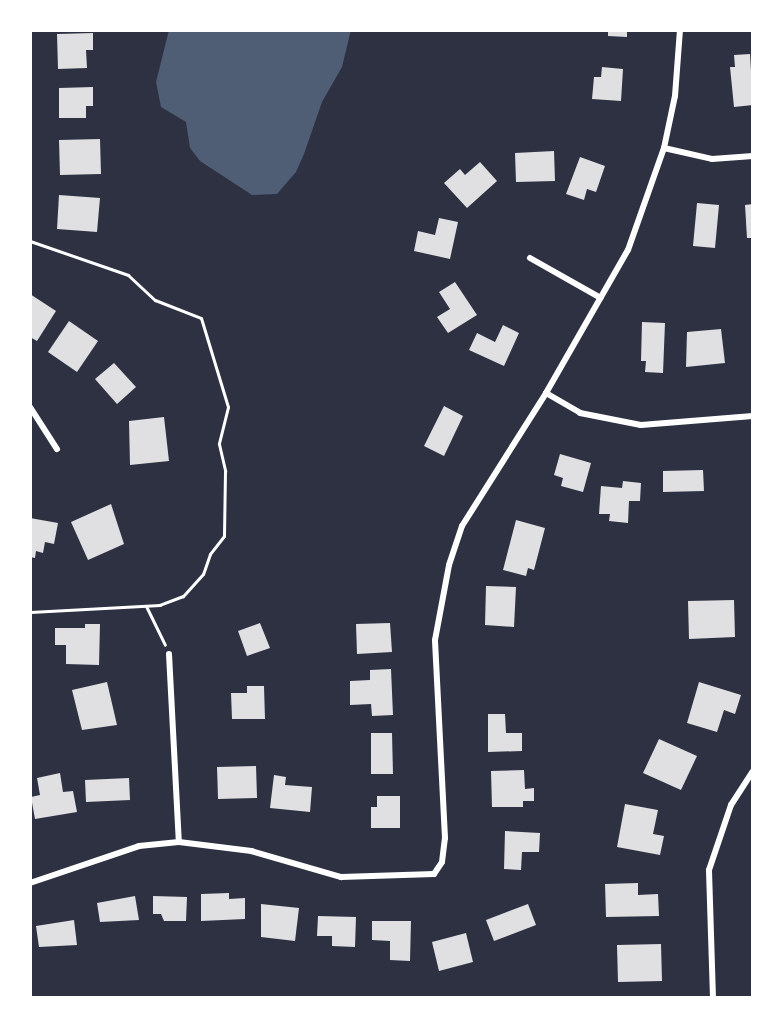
<!DOCTYPE html>
<html>
<head>
<meta charset="utf-8">
<style>
  body { margin:0 }
  #map { position:relative; width:783px; height:1028px; overflow:hidden; background:#2d3142; font-family:Quicksand,sans-serif }
  div>[style] { position:absolute }
  .water>* { inset:0; background:#4f5d75 }
  .building>* { inset:0; background:#e0e0e3 }
  .path>* { height:3px; margin:-1.5px; padding:0 1.5px; transform-origin:1.5px; border-radius:1.5px; background:#fff }
  .minor>* { height:6px; margin:-3px; padding:0 3px; transform-origin:3px; border-radius:3px; background:#fff }
  span { translate:-50% -50%; white-space:nowrap; text-align:center; line-height:1.15; -webkit-text-stroke:6px #fff; paint-order:stroke }
  .frame { position:absolute; inset:0; border:32px solid #fff; pointer-events:none }
</style>
</head>
<body>
<div id="map">
  <div class="water">
    <i style="clip-path:polygon(169px 30px,351px 30px,342px 67px,322px 102px,304px 154px,296px 172px,277px 194px,252px 195px,200px 161px,190px 148px,186px 122px,161px 107px,156px 82px)"></i>
  </div>
  <div class="building">
    <i style="clip-path:polygon(608px 30px,627px 30px,627px 37px,608px 36px)"></i>
    <i style="clip-path:polygon(93px 33px,93px 50px,86px 50px,87px 68px,58px 69px,57px 34px)"></i>
    <i style="clip-path:polygon(750px 54px,753px 105px,734px 107px,730px 67px,735px 67px,734px 55px)"></i>
    <i style="clip-path:polygon(602px 67px,623px 69px,621px 101px,592px 99px,594px 77px,601px 77px)"></i>
    <i style="clip-path:polygon(93px 87px,93px 106px,86px 106px,86px 118px,59px 118px,59px 88px)"></i>
    <i style="clip-path:polygon(100px 139px,101px 174px,60px 175px,59px 140px)"></i>
    <i style="clip-path:polygon(554px 151px,555px 181px,516px 182px,515px 153px)"></i>
    <i style="clip-path:polygon(580px 157px,605px 166px,596px 192px,587px 189px,584px 200px,566px 194px)"></i>
    <i style="clip-path:polygon(480px 162px,497px 181px,467px 208px,444px 183px,460px 169px,465px 175px)"></i>
    <i style="clip-path:polygon(59px 195px,100px 198px,97px 232px,57px 229px)"></i>
    <i style="clip-path:polygon(697px 203px,719px 205px,715px 248px,693px 246px)"></i>
    <i style="clip-path:polygon(753px 204px,753px 238px,747px 238px,745px 205px)"></i>
    <i style="clip-path:polygon(439px 218px,458px 222px,450px 259px,414px 251px,418px 231px,435px 235px)"></i>
    <i style="clip-path:polygon(455px 282px,477px 315px,448px 333px,437px 317px,450px 309px,439px 292px)"></i>
    <i style="clip-path:polygon(30px 294px,56px 311px,37px 341px,30px 337px)"></i>
    <i style="clip-path:polygon(69px 321px,98px 341px,77px 372px,48px 352px)"></i>
    <i style="clip-path:polygon(642px 322px,665px 323px,663px 373px,645px 372px,646px 361px,641px 361px)"></i>
    <i style="clip-path:polygon(503px 325px,519px 333px,504px 366px,469px 350px,477px 333px,495px 342px)"></i>
    <i style="clip-path:polygon(721px 329px,725px 363px,686px 367px,687px 332px)"></i>
    <i style="clip-path:polygon(114px 363px,136px 387px,117px 404px,95px 379px)"></i>
    <i style="clip-path:polygon(444px 406px,463px 416px,444px 456px,424px 446px)"></i>
    <i style="clip-path:polygon(164px 417px,169px 461px,130px 465px,129px 421px)"></i>
    <i style="clip-path:polygon(560px 454px,591px 463px,583px 492px,561px 486px,563px 478px,554px 475px)"></i>
    <i style="clip-path:polygon(703px 470px,704px 491px,663px 492px,663px 471px)"></i>
    <i style="clip-path:polygon(623px 481px,641px 483px,640px 501px,629px 501px,628px 523px,609px 521px,610px 514px,599px 514px,601px 486px,622px 488px)"></i>
    <i style="clip-path:polygon(111px 504px,124px 544px,88px 560px,71px 522px)"></i>
    <i style="clip-path:polygon(30px 518px,58px 523px,54px 544px,45px 542px,43px 553px,36px 551px,35px 558px,30px 557px)"></i>
    <i style="clip-path:polygon(516px 520px,545px 528px,534px 570px,528px 568px,526px 576px,503px 570px)"></i>
    <i style="clip-path:polygon(486px 586px,516px 587px,514px 627px,485px 625px)"></i>
    <i style="clip-path:polygon(734px 600px,735px 637px,689px 639px,688px 601px)"></i>
    <i style="clip-path:polygon(260px 623px,270px 648px,247px 656px,238px 631px)"></i>
    <i style="clip-path:polygon(390px 623px,392px 652px,357px 654px,356px 624px)"></i>
    <i style="clip-path:polygon(85px 624px,100px 624px,99px 665px,66px 664px,66px 645px,55px 645px,55px 628px,85px 628px)"></i>
    <i style="clip-path:polygon(391px 669px,393px 715px,372px 716px,371px 704px,350px 705px,350px 681px,370px 680px,370px 670px)"></i>
    <i style="clip-path:polygon(107px 682px,117px 725px,82px 730px,72px 690px)"></i>
    <i style="clip-path:polygon(699px 682px,741px 695px,735px 714px,724px 710px,717px 732px,687px 723px)"></i>
    <i style="clip-path:polygon(247px 686px,264px 686px,265px 719px,232px 719px,231px 693px,247px 693px)"></i>
    <i style="clip-path:polygon(488px 714px,505px 714px,506px 733px,522px 733px,522px 751px,488px 752px)"></i>
    <i style="clip-path:polygon(371px 733px,392px 733px,393px 774px,371px 774px)"></i>
    <i style="clip-path:polygon(659px 739px,697px 756px,681px 790px,643px 773px)"></i>
    <i style="clip-path:polygon(256px 766px,257px 798px,218px 799px,217px 767px)"></i>
    <i style="clip-path:polygon(524px 770px,525px 789px,534px 788px,534px 801px,523px 801px,523px 807px,492px 807px,491px 771px)"></i>
    <i style="clip-path:polygon(60px 773px,63px 792px,73px 791px,77px 812px,35px 819px,31px 797px,40px 795px,37px 778px)"></i>
    <i style="clip-path:polygon(274px 775px,286px 777px,285px 785px,312px 787px,310px 812px,270px 808px)"></i>
    <i style="clip-path:polygon(129px 778px,130px 800px,86px 802px,85px 780px)"></i>
    <i style="clip-path:polygon(377px 796px,400px 796px,400px 828px,371px 828px,371px 807px,377px 807px)"></i>
    <i style="clip-path:polygon(625px 804px,658px 810px,653px 834px,664px 836px,660px 855px,617px 847px)"></i>
    <i style="clip-path:polygon(505px 831px,540px 833px,539px 852px,522px 852px,521px 870px,504px 869px)"></i>
    <i style="clip-path:polygon(638px 883px,638px 895px,658px 894px,659px 916px,606px 917px,605px 884px)"></i>
    <i style="clip-path:polygon(229px 893px,229px 899px,245px 898px,245px 919px,201px 921px,201px 894px)"></i>
    <i style="clip-path:polygon(135px 896px,139px 920px,100px 922px,97px 903px)"></i>
    <i style="clip-path:polygon(153px 896px,187px 897px,186px 921px,164px 921px,161px 914px,153px 914px)"></i>
    <i style="clip-path:polygon(261px 904px,299px 908px,295px 941px,261px 937px)"></i>
    <i style="clip-path:polygon(528px 904px,536px 925px,494px 941px,486px 920px)"></i>
    <i style="clip-path:polygon(318px 916px,356px 917px,355px 947px,332px 946px,332px 936px,317px 936px)"></i>
    <i style="clip-path:polygon(74px 920px,77px 945px,39px 947px,36px 926px)"></i>
    <i style="clip-path:polygon(372px 921px,411px 921px,410px 961px,390px 960px,390px 941px,372px 940px)"></i>
    <i style="clip-path:polygon(466px 933px,473px 962px,439px 971px,432px 942px)"></i>
    <i style="clip-path:polygon(661px 944px,662px 981px,618px 982px,617px 945px)"></i>
  </div>
  <div class="path">
    <i style="left:30px;top:241px;width:104px;rotate:19.1deg"></i>
    <i style="left:128px;top:275px;width:37px;rotate:43deg"></i>
    <i style="left:155px;top:300px;width:49px;rotate:21.4deg"></i>
    <i style="left:201px;top:318px;width:93px;rotate:73.1deg"></i>
    <i style="left:228px;top:407px;width:38px;rotate:104deg"></i>
    <i style="left:219px;top:444px;width:28px;rotate:77deg"></i>
    <i style="left:225px;top:471px;width:65px;rotate:90.9deg"></i>
    <i style="left:224px;top:536px;width:23px;rotate:128deg"></i>
    <i style="left:210px;top:554px;width:21px;rotate:109deg"></i>
    <i style="left:203px;top:574px;width:30px;rotate:132deg"></i>
    <i style="left:183px;top:596px;width:25px;rotate:159deg"></i>
    <i style="left:160px;top:605px;width:130px;rotate:176.9deg"></i>
    <i style="left:146px;top:606px;width:43px;rotate:64deg"></i>
  </div>
  <div class="minor">
    <i style="left:664px;top:148px;width:49px;rotate:12.9deg"></i>
    <i style="left:712px;top:159px;width:41px;rotate:-4.2deg"></i>
    <i style="left:530px;top:258px;width:81px;rotate:29.4deg"></i>
    <i style="left:546px;top:393px;width:39px;rotate:30deg"></i>
    <i style="left:580px;top:413px;width:62px;rotate:11.1deg"></i>
    <i style="left:641px;top:425px;width:112px;rotate:-4.6deg"></i>
    <i style="left:30px;top:407px;width:50px;rotate:57.3deg"></i>
    <i style="left:169px;top:654px;width:188px;rotate:87deg"></i>
    <i style="left:30px;top:883px;width:115px;rotate:-18.7deg"></i>
    <i style="left:139px;top:846px;width:40px;rotate:-5.7deg"></i>
    <i style="left:179px;top:842px;width:73px;rotate:7.1deg"></i>
    <i style="left:251px;top:851px;width:94px;rotate:16.1deg"></i>
    <i style="left:341px;top:877px;width:93px;rotate:-1.8deg"></i>
    <i style="left:434px;top:874px;width:14px;rotate:-56deg"></i>
    <i style="left:442px;top:862px;width:24px;rotate:-83deg"></i>
    <i style="left:445px;top:838px;width:198px;rotate:-92.9deg"></i>
    <i style="left:435px;top:640px;width:76px;rotate:-79.4deg"></i>
    <i style="left:449px;top:565px;width:41px;rotate:-71.6deg"></i>
    <i style="left:462px;top:526px;width:157px;rotate:-57.7deg"></i>
    <i style="left:546px;top:393px;width:165px;rotate:-60.2deg"></i>
    <i style="left:628px;top:250px;width:108px;rotate:-70.6deg"></i>
    <i style="left:664px;top:148px;width:53px;rotate:-78.1deg"></i>
    <i style="left:675px;top:96px;width:66px;rotate:-85.7deg"></i>
    <i style="left:713px;top:998px;width:128px;rotate:-91.8deg"></i>
    <i style="left:709px;top:870px;width:69px;rotate:-71.3deg"></i>
    <i style="left:731px;top:805px;width:40px;rotate:-57.1deg"></i>
  </div>
  <div class="frame"></div>
</div>
</body>
</html>
